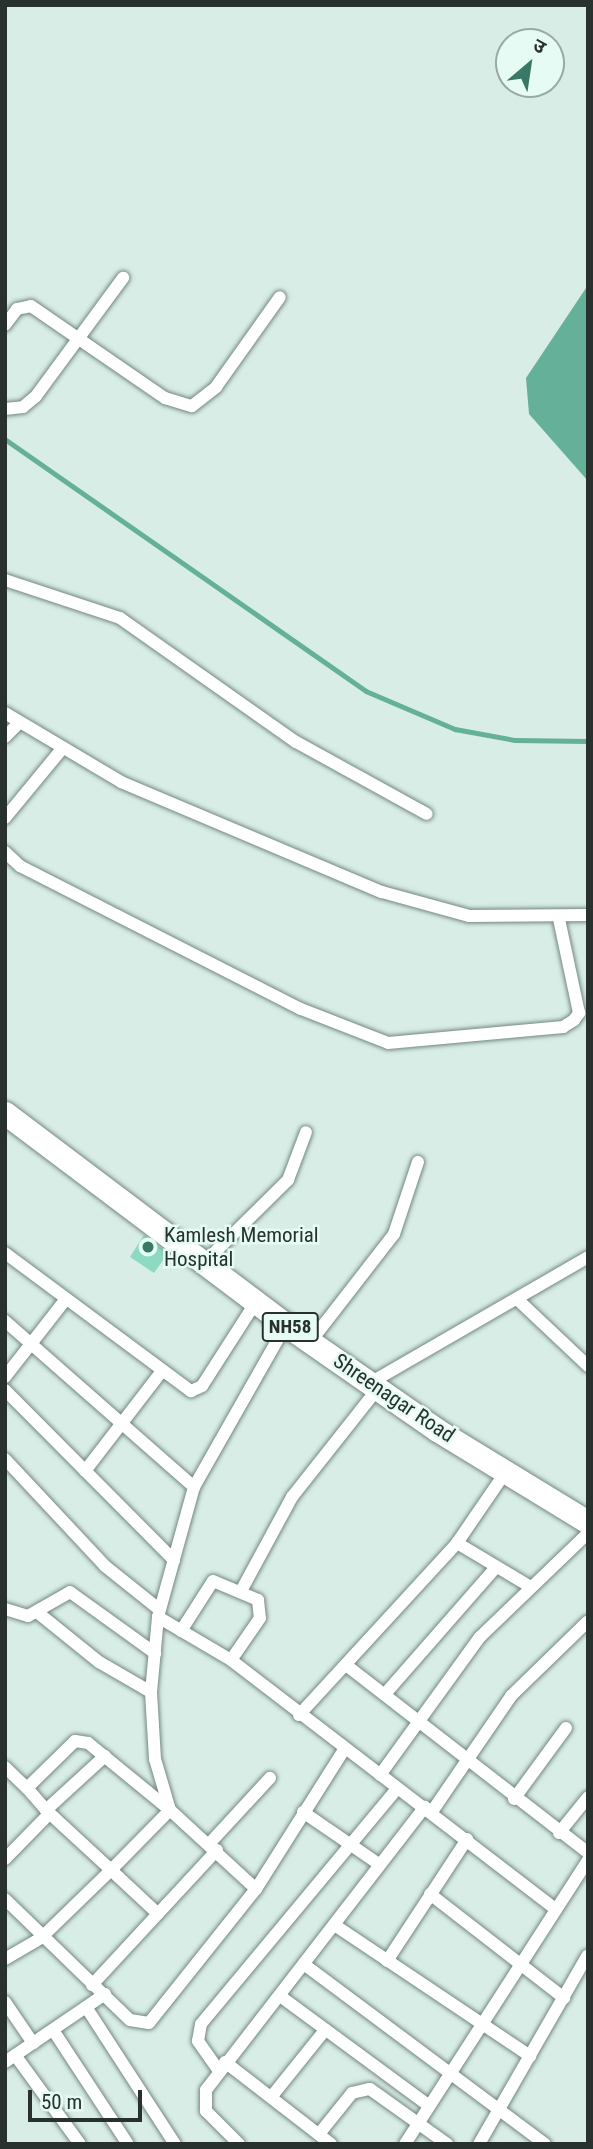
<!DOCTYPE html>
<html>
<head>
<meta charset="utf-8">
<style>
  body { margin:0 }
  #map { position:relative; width:593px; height:2149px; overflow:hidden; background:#d8ede6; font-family:"Roboto Condensed","Noto Sans Devanagari",sans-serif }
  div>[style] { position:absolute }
  .water>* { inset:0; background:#65b099 }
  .stream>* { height:4.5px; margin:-2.25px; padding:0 2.25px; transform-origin:2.25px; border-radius:2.25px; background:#65b099 }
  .building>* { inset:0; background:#8dd9c1 }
  .roads { filter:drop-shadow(0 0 2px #748881) drop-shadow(0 0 2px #748881) }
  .street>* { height:12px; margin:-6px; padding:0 6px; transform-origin:6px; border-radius:6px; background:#fff }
  .highway>* { height:23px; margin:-11.5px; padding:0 11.5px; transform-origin:11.5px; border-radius:11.5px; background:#fff }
  .dots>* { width:19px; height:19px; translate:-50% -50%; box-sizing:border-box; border:4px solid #e5fbf3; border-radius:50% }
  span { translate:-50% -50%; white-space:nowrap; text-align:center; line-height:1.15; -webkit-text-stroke:5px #e5fbf3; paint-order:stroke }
  .shield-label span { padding:2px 5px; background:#e5fbf3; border:2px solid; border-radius:5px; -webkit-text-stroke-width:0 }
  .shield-label { font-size:19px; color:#28312e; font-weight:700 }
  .poi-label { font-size:21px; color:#28312e }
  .left { translate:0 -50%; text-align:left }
  .street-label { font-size:21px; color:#28312e }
  .frame { position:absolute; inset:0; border:7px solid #28312e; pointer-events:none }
  .north { position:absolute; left:495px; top:28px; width:70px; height:70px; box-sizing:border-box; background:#e5fbf3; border:2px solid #99aaa4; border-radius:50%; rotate:29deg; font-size:19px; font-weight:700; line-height:28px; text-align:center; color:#28312e }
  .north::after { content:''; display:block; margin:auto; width:24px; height:32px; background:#397866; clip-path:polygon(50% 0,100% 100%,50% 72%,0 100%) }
  .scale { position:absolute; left:28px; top:2090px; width:114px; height:32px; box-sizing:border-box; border:4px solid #28312e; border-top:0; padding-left:9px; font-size:21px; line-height:24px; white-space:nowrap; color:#28312e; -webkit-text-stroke:5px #e5fbf3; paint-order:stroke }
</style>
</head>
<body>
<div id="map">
  <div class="water">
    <i style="clip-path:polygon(588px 285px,588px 481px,529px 414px,526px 378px)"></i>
  </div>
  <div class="stream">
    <i style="left:5px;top:439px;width:440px;rotate:34.9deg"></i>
    <i style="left:366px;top:691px;width:97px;rotate:23.1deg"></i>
    <i style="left:455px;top:729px;width:61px;rotate:10.4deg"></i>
    <i style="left:515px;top:740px;width:73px;rotate:0.8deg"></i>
  </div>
  <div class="building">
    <i style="clip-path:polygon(144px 1235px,168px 1253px,154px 1273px,130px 1257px)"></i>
  </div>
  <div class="roads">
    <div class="street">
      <i style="left:5px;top:325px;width:20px;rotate:-53deg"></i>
      <i style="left:17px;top:309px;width:14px;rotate:-12deg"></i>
      <i style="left:31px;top:306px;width:163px;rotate:34.5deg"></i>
      <i style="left:165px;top:398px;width:28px;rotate:17deg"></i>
      <i style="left:192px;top:406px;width:31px;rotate:-38deg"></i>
      <i style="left:216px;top:387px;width:110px;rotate:-54.6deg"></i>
      <i style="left:5px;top:409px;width:18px;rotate:-6deg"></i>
      <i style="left:23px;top:407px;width:17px;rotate:-40deg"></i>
      <i style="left:36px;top:396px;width:147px;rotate:-53.6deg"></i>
      <i style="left:5px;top:580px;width:121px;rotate:18.3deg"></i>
      <i style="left:120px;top:618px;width:215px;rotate:35.2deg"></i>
      <i style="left:296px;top:742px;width:149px;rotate:28.8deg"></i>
      <i style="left:5px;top:713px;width:135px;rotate:30.7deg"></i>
      <i style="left:121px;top:782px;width:283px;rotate:22.9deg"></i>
      <i style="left:382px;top:892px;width:90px;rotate:15.4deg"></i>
      <i style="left:469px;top:916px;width:119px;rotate:-0.5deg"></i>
      <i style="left:5px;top:737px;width:20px;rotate:-45deg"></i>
      <i style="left:5px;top:818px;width:88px;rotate:-50.5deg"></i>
      <i style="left:5px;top:852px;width:21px;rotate:43deg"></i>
      <i style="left:20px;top:866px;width:315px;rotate:27deg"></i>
      <i style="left:301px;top:1009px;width:93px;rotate:21.3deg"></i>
      <i style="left:388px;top:1043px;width:176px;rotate:-5.2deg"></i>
      <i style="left:563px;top:1027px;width:13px;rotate:-32deg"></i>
      <i style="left:574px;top:1020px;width:9px;rotate:-54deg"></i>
      <i style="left:579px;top:1013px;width:96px;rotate:-102deg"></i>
      <i style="left:5px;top:1253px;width:232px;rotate:36.6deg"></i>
      <i style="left:191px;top:1391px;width:12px;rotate:-24deg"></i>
      <i style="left:202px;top:1386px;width:100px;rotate:-57.3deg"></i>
      <i style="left:205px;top:1262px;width:117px;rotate:-44.7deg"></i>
      <i style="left:288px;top:1180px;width:51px;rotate:-69.4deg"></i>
      <i style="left:517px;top:1299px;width:98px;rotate:43.3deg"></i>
      <i style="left:5px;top:1321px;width:252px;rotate:41.3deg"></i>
      <i style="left:286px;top:1325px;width:186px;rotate:119.6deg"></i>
      <i style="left:194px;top:1487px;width:135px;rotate:105.5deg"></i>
      <i style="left:158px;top:1617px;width:75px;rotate:95.3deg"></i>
      <i style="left:151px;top:1692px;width:67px;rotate:86.6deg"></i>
      <i style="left:155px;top:1759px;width:53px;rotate:73.6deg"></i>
      <i style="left:170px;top:1810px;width:117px;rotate:42.6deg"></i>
      <i style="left:256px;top:1889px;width:165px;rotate:-57.7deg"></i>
      <i style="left:311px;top:1341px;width:135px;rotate:-52.2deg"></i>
      <i style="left:394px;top:1234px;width:76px;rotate:-71.6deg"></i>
      <i style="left:5px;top:1377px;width:99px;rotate:-52deg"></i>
      <i style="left:370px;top:1383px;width:252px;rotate:-30deg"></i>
      <i style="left:5px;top:1390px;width:240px;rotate:45.2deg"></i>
      <i style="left:5px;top:1459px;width:146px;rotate:46.9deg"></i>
      <i style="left:105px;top:1566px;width:70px;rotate:38.7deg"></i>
      <i style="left:85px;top:1471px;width:126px;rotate:-52.4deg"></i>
      <i style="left:457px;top:1543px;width:84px;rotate:30.8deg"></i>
      <i style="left:241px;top:1591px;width:107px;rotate:-61.5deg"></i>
      <i style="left:292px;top:1497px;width:139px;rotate:-51.7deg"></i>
      <i style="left:5px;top:1609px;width:24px;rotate:17deg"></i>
      <i style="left:28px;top:1616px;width:48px;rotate:-29.7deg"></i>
      <i style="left:70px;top:1592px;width:105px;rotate:35.7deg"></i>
      <i style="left:37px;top:1612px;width:80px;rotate:38.9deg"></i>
      <i style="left:99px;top:1662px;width:60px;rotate:30deg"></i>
      <i style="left:158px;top:1617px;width:85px;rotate:30.5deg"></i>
      <i style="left:231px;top:1660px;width:406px;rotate:37.5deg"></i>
      <i style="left:181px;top:1631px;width:59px;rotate:-57.4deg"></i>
      <i style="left:213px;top:1581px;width:49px;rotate:22.9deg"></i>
      <i style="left:258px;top:1600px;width:18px;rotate:84deg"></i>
      <i style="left:260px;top:1618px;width:51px;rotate:124.6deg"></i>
      <i style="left:346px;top:1665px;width:306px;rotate:37.8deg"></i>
      <i style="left:385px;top:1694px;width:169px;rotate:-48.8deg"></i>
      <i style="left:299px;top:1715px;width:234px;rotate:-47.4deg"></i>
      <i style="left:457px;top:1543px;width:88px;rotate:-55.6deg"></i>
      <i style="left:5px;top:1767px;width:30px;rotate:44deg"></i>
      <i style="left:380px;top:1775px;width:170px;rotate:-54.1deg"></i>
      <i style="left:480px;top:1637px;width:150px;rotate:-43.9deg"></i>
      <i style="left:514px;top:1799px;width:88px;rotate:-53.8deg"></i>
      <i style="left:46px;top:1810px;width:80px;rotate:-42.5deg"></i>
      <i style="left:303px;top:1812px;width:93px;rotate:34.5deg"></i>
      <i style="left:431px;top:1813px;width:142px;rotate:-55.6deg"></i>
      <i style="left:511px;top:1696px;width:107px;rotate:-44.2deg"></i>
      <i style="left:559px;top:1833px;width:46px;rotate:-51.1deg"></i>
      <i style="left:209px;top:1844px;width:90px;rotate:-47.3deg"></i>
      <i style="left:5px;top:1859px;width:64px;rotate:-45.6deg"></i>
      <i style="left:430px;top:1894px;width:170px;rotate:37.8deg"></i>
      <i style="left:5px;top:1899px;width:174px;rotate:44.1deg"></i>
      <i style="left:130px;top:2020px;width:19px;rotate:9deg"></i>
      <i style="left:149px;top:2023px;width:171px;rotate:-51.4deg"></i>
      <i style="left:336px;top:1926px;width:234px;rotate:33.8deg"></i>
      <i style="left:5px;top:1959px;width:42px;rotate:-30.3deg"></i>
      <i style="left:41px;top:1938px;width:98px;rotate:-44.2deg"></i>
      <i style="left:111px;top:1870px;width:84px;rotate:-45.5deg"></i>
      <i style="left:170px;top:1810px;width:106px;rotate:-140.7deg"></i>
      <i style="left:88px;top:1743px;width:13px;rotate:-171deg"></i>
      <i style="left:75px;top:1741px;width:67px;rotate:135.6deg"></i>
      <i style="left:27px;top:1788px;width:29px;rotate:49deg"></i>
      <i style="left:46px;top:1810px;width:88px;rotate:42.7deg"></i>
      <i style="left:111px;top:1870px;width:64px;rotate:43.1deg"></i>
      <i style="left:387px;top:1961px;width:146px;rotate:-56.7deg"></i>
      <i style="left:305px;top:1965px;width:299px;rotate:36.7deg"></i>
      <i style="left:92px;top:1985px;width:184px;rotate:-47.2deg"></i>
      <i style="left:280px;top:1996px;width:184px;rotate:36.4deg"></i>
      <i style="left:5px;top:2002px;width:50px;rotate:55.7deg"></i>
      <i style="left:86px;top:2007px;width:163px;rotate:57deg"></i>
      <i style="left:53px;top:2030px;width:136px;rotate:56.7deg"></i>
      <i style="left:15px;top:2055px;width:110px;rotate:53.9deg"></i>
      <i style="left:5px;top:2062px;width:121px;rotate:-34.2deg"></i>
      <i style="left:225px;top:2062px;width:134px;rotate:37.7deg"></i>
      <i style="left:219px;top:2071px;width:37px;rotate:-125deg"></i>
      <i style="left:198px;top:2041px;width:17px;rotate:-80deg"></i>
      <i style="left:201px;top:2024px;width:306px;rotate:-50.2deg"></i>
      <i style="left:272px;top:2096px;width:85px;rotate:-51.2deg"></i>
      <i style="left:319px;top:2134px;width:53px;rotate:-51.2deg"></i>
      <i style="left:352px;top:2093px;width:18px;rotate:-13deg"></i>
      <i style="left:370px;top:2089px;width:95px;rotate:35.5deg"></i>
      <i style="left:239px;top:2144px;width:47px;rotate:-135deg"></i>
      <i style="left:206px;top:2111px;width:21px;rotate:-90deg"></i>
      <i style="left:206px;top:2090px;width:358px;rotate:-52.3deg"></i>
      <i style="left:405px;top:2144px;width:338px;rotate:-57.2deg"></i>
      <i style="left:479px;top:2144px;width:217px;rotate:-60.1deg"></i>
    </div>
    <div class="highway">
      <i style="left:5px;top:1113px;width:352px;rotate:37deg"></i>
      <i style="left:286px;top:1325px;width:184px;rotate:34.8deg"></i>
      <i style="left:437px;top:1430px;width:177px;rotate:31.4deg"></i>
    </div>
  </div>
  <div class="dots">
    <i style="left:148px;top:1247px;background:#397866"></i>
  </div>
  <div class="shield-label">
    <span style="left:290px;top:1327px">NH58</span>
  </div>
  <div class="poi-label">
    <span class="left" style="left:164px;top:1247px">Kamlesh Memorial<br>Hospital</span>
  </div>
  <div class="street-label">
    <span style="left:394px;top:1398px;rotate:34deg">Shreenagar Road</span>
  </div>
  <div class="frame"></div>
  <div class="north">उ</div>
  <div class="scale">50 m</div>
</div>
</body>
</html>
